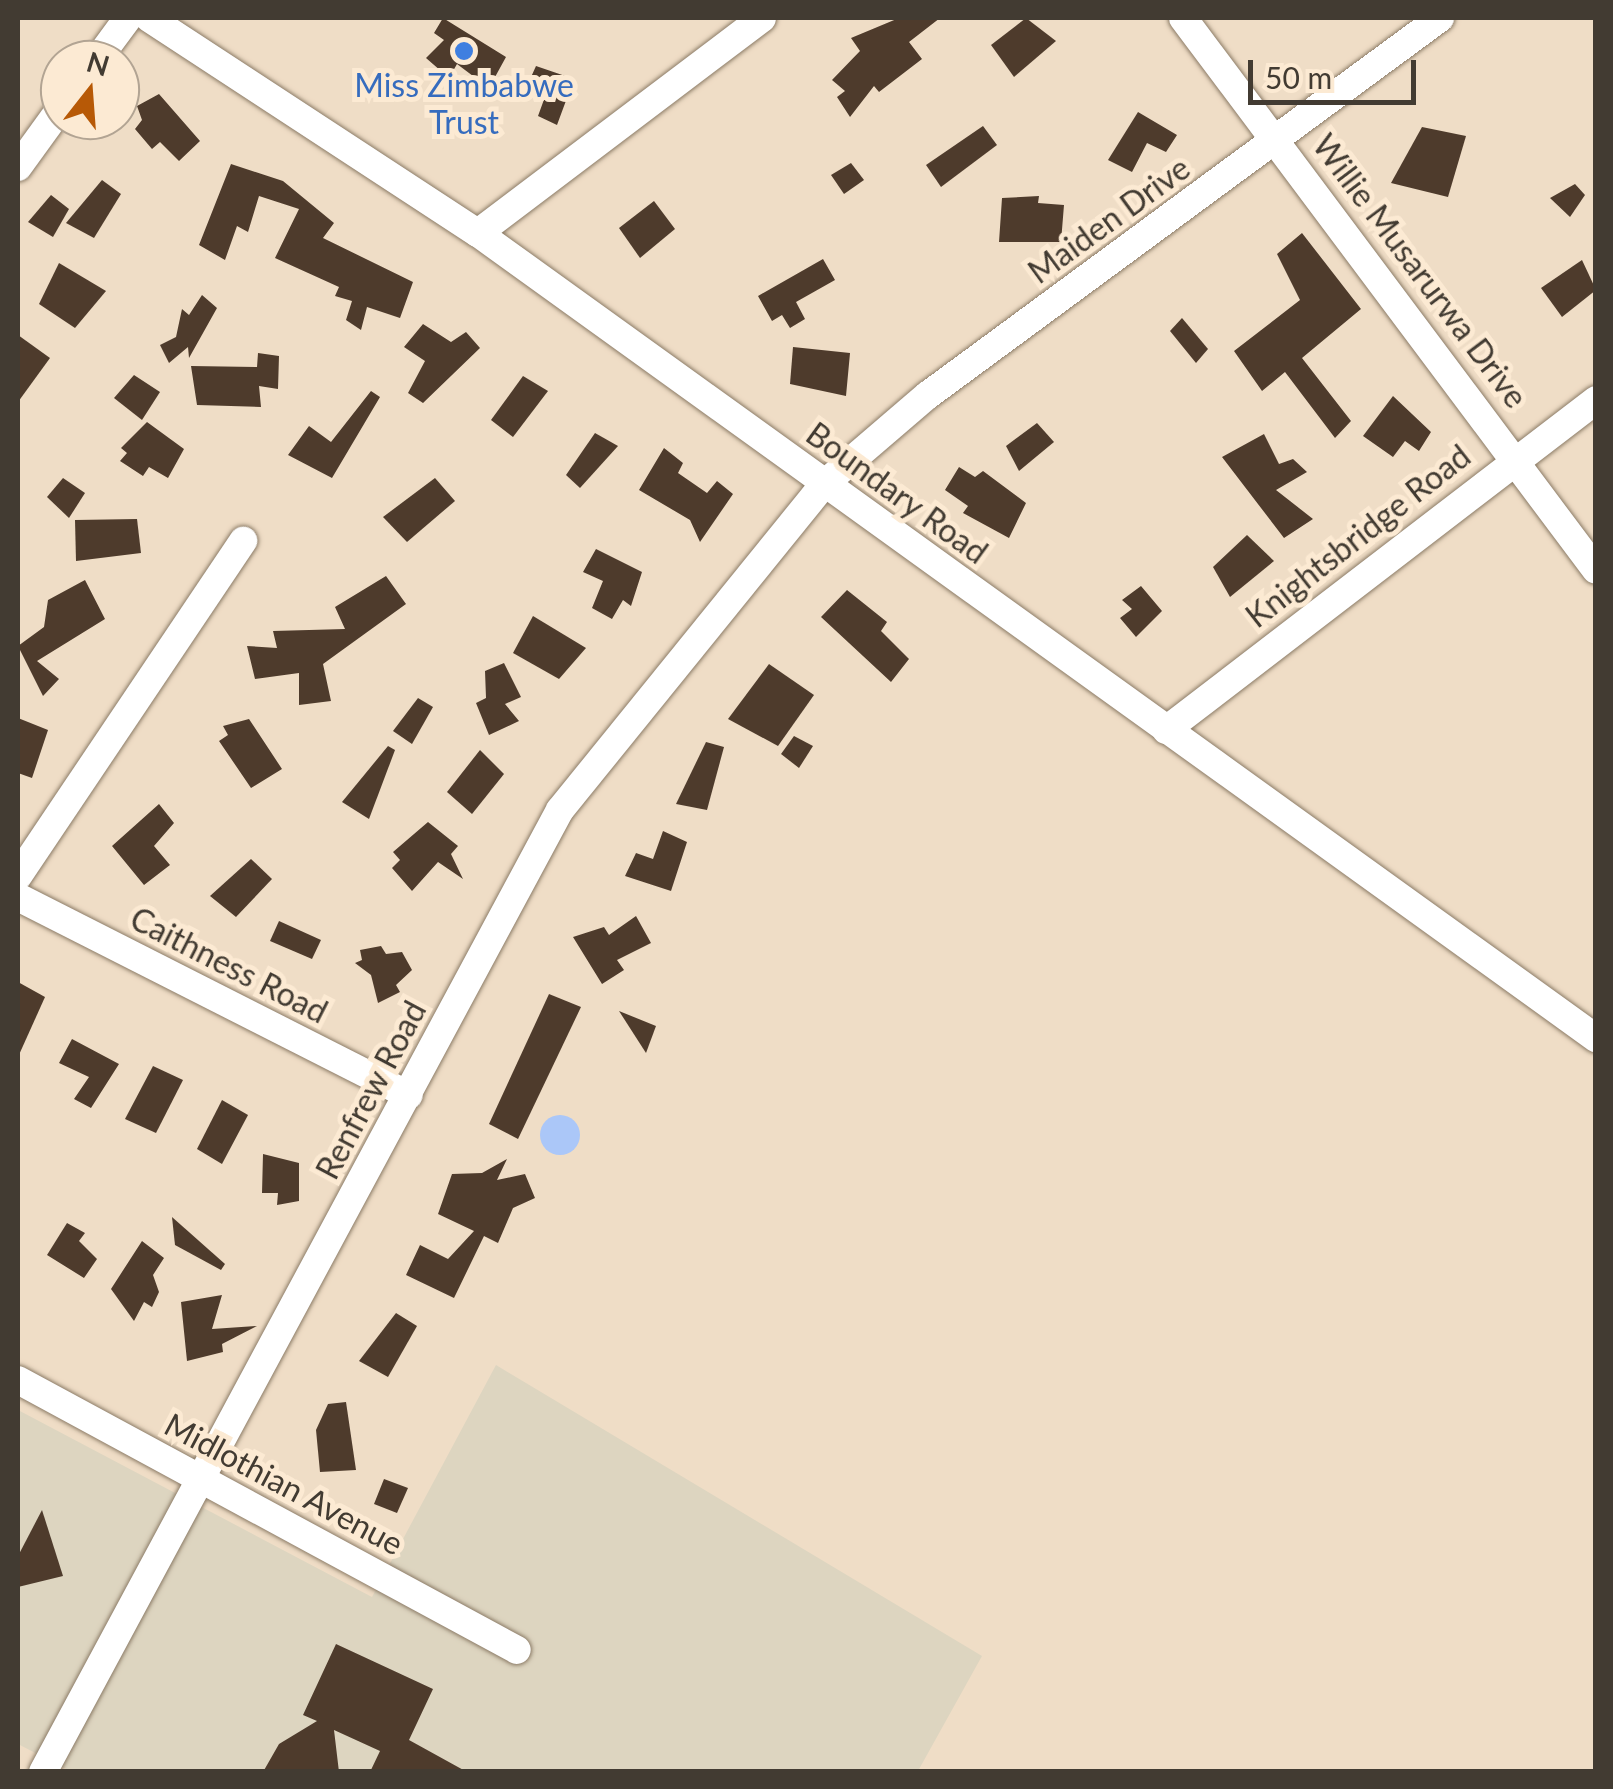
<!DOCTYPE html>
<html>
<head>
<meta charset="utf-8">
<style>
  body { margin:0 }
  #map { position:relative; width:1613px; height:1789px; overflow:hidden; background:#efddc6; font-family:Lato,sans-serif }
  div>[style] { position:absolute }
  .commercial>* { inset:0; background:#ddd5c0 }
  .water>* { inset:0; background:#abc7f8 }
  .round { border-radius:50% }
  .building>* { inset:0; background:#4e3b2c }
  .roads { filter:drop-shadow(0 0 2px #8b7b66) drop-shadow(0 0 2px #8b7b66) }
  .street>* { height:28px; margin:-14px; padding:0 14px; transform-origin:14px; border-radius:14px; background:#fff }
  .dots>* { width:28px; height:28px; translate:-50% -50%; box-sizing:border-box; border:5px solid #fcead3; border-radius:50% }
  span { translate:-50% -50%; white-space:nowrap; text-align:center; line-height:1.15; -webkit-text-stroke:10px #fcead3; paint-order:stroke }
  .shop-label { font-size:32px; color:#366cbe }
  .street-label { font-size:32px; color:#423b32 }
  .frame { position:absolute; inset:0; border:20px solid #423b32; pointer-events:none }
  .north { position:absolute; left:40px; top:40px; width:100px; height:100px; box-sizing:border-box; background:#fcead3; border:2px solid #b2a493; border-radius:50%; rotate:17deg; font-size:28px; font-weight:700; line-height:40px; text-align:center; color:#423b32 }
  .north::after { content:''; display:block; margin:auto; width:35px; height:45px; background:#b75906; clip-path:polygon(50% 0,100% 100%,50% 72%,0 100%) }
  .scale { position:absolute; left:1248px; top:60px; width:168px; height:45px; box-sizing:border-box; border:5px solid #423b32; border-top:0; padding-left:12px; font-size:30px; line-height:35px; white-space:nowrap; color:#423b32; -webkit-text-stroke:8px #fcead3; paint-order:stroke }
</style>
</head>
<body>
<div id="map">
  <div class="commercial">
    <i style="clip-path:polygon(496px 1365px,982px 1656px,918px 1771px,70px 1771px,18px 1744px,18px 1410px,372px 1597px)"></i>
  </div>
  <div class="water">
    <i class="round" style="left:540px;top:1115px;width:40px;height:40px"></i>
  </div>
  <div class="building">
    <i style="clip-path:polygon(443px 18px,506px 57px,489px 88px,457px 64px,449px 78px,426px 58px,444px 40px,434px 33px)"></i>
    <i style="clip-path:polygon(899px 18px,940px 18px,909px 42px,922px 59px,879px 92px,874px 86px,850px 117px,837px 97px,845px 91px,832px 80px,860px 51px,851px 38px)"></i>
    <i style="clip-path:polygon(1026px 18px,1056px 41px,1014px 77px,991px 45px)"></i>
    <i style="clip-path:polygon(536px 66px,574px 79px,557px 125px,538px 116px,546px 94px,527px 86px)"></i>
    <i style="clip-path:polygon(159px 94px,200px 141px,179px 161px,160px 142px,152px 149px,135px 129px,142px 120px,137px 106px)"></i>
    <i style="clip-path:polygon(1138px 112px,1177px 135px,1166px 152px,1147px 143px,1132px 172px,1108px 160px)"></i>
    <i style="clip-path:polygon(983px 126px,997px 145px,941px 187px,926px 165px)"></i>
    <i style="clip-path:polygon(1422px 127px,1466px 136px,1448px 197px,1391px 183px)"></i>
    <i style="clip-path:polygon(851px 163px,864px 180px,844px 194px,831px 175px)"></i>
    <i style="clip-path:polygon(231px 164px,283px 181px,334px 223px,323px 238px,413px 282px,400px 318px,367px 307px,361px 330px,346px 320px,352px 301px,335px 296px,339px 287px,275px 258px,299px 209px,259px 196px,248px 232px,237px 226px,225px 260px,199px 245px)"></i>
    <i style="clip-path:polygon(102px 180px,121px 194px,94px 238px,66px 223px)"></i>
    <i style="clip-path:polygon(1575px 184px,1585px 195px,1570px 217px,1550px 198px)"></i>
    <i style="clip-path:polygon(51px 195px,69px 209px,53px 237px,28px 222px)"></i>
    <i style="clip-path:polygon(1039px 196px,1038px 203px,1064px 205px,1061px 242px,999px 242px,1002px 198px)"></i>
    <i style="clip-path:polygon(654px 201px,675px 229px,640px 258px,619px 228px)"></i>
    <i style="clip-path:polygon(1302px 233px,1361px 309px,1302px 358px,1351px 421px,1335px 438px,1285px 372px,1262px 391px,1234px 351px,1300px 300px,1277px 254px)"></i>
    <i style="clip-path:polygon(823px 259px,835px 280px,796px 302px,805px 319px,790px 328px,782px 315px,772px 321px,758px 296px)"></i>
    <i style="clip-path:polygon(1582px 260px,1596px 290px,1562px 317px,1541px 288px)"></i>
    <i style="clip-path:polygon(59px 263px,106px 291px,75px 328px,39px 304px)"></i>
    <i style="clip-path:polygon(202px 295px,217px 308px,189px 358px,188px 347px,169px 363px,160px 345px,176px 337px,182px 309px,189px 315px)"></i>
    <i style="clip-path:polygon(1182px 318px,1208px 349px,1196px 363px,1170px 331px)"></i>
    <i style="clip-path:polygon(423px 324px,451px 342px,466px 332px,480px 348px,423px 403px,408px 393px,425px 361px,404px 347px)"></i>
    <i style="clip-path:polygon(18px 335px,50px 358px,18px 402px)"></i>
    <i style="clip-path:polygon(793px 347px,850px 353px,846px 396px,790px 384px)"></i>
    <i style="clip-path:polygon(258px 353px,279px 356px,278px 389px,259px 386px,261px 407px,197px 405px,191px 366px,257px 367px)"></i>
    <i style="clip-path:polygon(134px 375px,160px 392px,142px 420px,114px 398px)"></i>
    <i style="clip-path:polygon(523px 376px,548px 391px,513px 437px,491px 420px)"></i>
    <i style="clip-path:polygon(371px 391px,380px 397px,332px 478px,288px 455px,309px 426px,331px 442px)"></i>
    <i style="clip-path:polygon(1393px 396px,1431px 432px,1419px 451px,1405px 441px,1393px 457px,1363px 436px)"></i>
    <i style="clip-path:polygon(147px 422px,184px 449px,168px 478px,149px 467px,143px 476px,120px 461px,127px 453px,121px 448px)"></i>
    <i style="clip-path:polygon(1037px 423px,1054px 442px,1019px 471px,1006px 446px)"></i>
    <i style="clip-path:polygon(595px 433px,618px 446px,580px 488px,566px 475px)"></i>
    <i style="clip-path:polygon(1264px 434px,1279px 464px,1293px 459px,1307px 472px,1276px 490px,1313px 519px,1284px 538px,1222px 457px)"></i>
    <i style="clip-path:polygon(664px 448px,683px 463px,678px 473px,707px 493px,717px 481px,733px 494px,700px 542px,690px 520px,639px 490px)"></i>
    <i style="clip-path:polygon(959px 467px,975px 477px,983px 471px,1026px 503px,1009px 538px,963px 513px,968px 506px,945px 490px)"></i>
    <i style="clip-path:polygon(63px 478px,85px 493px,69px 518px,47px 497px)"></i>
    <i style="clip-path:polygon(435px 478px,455px 501px,407px 542px,383px 517px)"></i>
    <i style="clip-path:polygon(137px 519px,141px 553px,76px 561px,75px 520px)"></i>
    <i style="clip-path:polygon(1247px 535px,1274px 561px,1230px 597px,1213px 567px)"></i>
    <i style="clip-path:polygon(596px 549px,642px 572px,631px 606px,623px 600px,612px 619px,592px 608px,603px 581px,583px 572px)"></i>
    <i style="clip-path:polygon(386px 576px,406px 604px,323px 664px,331px 701px,299px 705px,299px 673px,255px 679px,247px 646px,277px 648px,273px 631px,345px 629px,335px 607px)"></i>
    <i style="clip-path:polygon(85px 580px,105px 619px,37px 661px,59px 679px,43px 696px,18px 646px,44px 627px,48px 600px)"></i>
    <i style="clip-path:polygon(1141px 586px,1162px 611px,1136px 637px,1120px 618px,1132px 609px,1122px 600px)"></i>
    <i style="clip-path:polygon(847px 590px,887px 622px,881px 631px,909px 659px,891px 682px,821px 617px)"></i>
    <i style="clip-path:polygon(533px 616px,586px 648px,559px 679px,513px 653px)"></i>
    <i style="clip-path:polygon(504px 663px,521px 697px,505px 704px,519px 721px,489px 735px,476px 703px,486px 698px,485px 671px)"></i>
    <i style="clip-path:polygon(769px 664px,814px 695px,778px 746px,728px 719px)"></i>
    <i style="clip-path:polygon(418px 698px,433px 707px,412px 744px,393px 731px)"></i>
    <i style="clip-path:polygon(18px 718px,48px 730px,32px 778px,18px 773px)"></i>
    <i style="clip-path:polygon(249px 719px,282px 769px,251px 788px,219px 741px,228px 735px,223px 726px)"></i>
    <i style="clip-path:polygon(794px 736px,813px 746px,799px 768px,781px 754px)"></i>
    <i style="clip-path:polygon(706px 742px,724px 747px,707px 810px,676px 804px)"></i>
    <i style="clip-path:polygon(388px 746px,395px 750px,369px 819px,342px 802px)"></i>
    <i style="clip-path:polygon(480px 750px,504px 774px,472px 814px,447px 792px)"></i>
    <i style="clip-path:polygon(159px 804px,174px 823px,154px 846px,170px 865px,144px 885px,112px 846px)"></i>
    <i style="clip-path:polygon(428px 822px,458px 846px,451px 854px,463px 879px,438px 862px,412px 891px,392px 868px,400px 860px,393px 852px)"></i>
    <i style="clip-path:polygon(663px 831px,687px 842px,671px 891px,625px 876px,636px 853px,653px 859px)"></i>
    <i style="clip-path:polygon(251px 859px,272px 879px,236px 917px,210px 896px)"></i>
    <i style="clip-path:polygon(636px 916px,651px 943px,617px 960px,624px 970px,602px 984px,573px 937px,604px 927px,609px 935px)"></i>
    <i style="clip-path:polygon(279px 921px,321px 940px,312px 959px,270px 941px)"></i>
    <i style="clip-path:polygon(381px 946px,386px 954px,402px 952px,412px 970px,396px 985px,400px 992px,378px 1003px,371px 975px,355px 963px,362px 960px,360px 950px)"></i>
    <i style="clip-path:polygon(18px 982px,45px 997px,18px 1057px)"></i>
    <i style="clip-path:polygon(549px 994px,581px 1007px,518px 1139px,489px 1124px)"></i>
    <i style="clip-path:polygon(619px 1011px,656px 1026px,646px 1053px)"></i>
    <i style="clip-path:polygon(72px 1039px,119px 1064px,91px 1108px,74px 1099px,89px 1077px,59px 1063px)"></i>
    <i style="clip-path:polygon(153px 1066px,183px 1080px,156px 1133px,125px 1119px)"></i>
    <i style="clip-path:polygon(222px 1100px,248px 1115px,222px 1164px,197px 1149px)"></i>
    <i style="clip-path:polygon(263px 1154px,299px 1163px,299px 1201px,277px 1205px,278px 1193px,262px 1193px)"></i>
    <i style="clip-path:polygon(507px 1159px,497px 1180px,525px 1174px,535px 1198px,513px 1208px,498px 1243px,484px 1236px,454px 1298px,406px 1275px,420px 1245px,448px 1259px,474px 1231px,438px 1214px,452px 1174px,482px 1173px)"></i>
    <i style="clip-path:polygon(172px 1217px,225px 1264px,221px 1270px,175px 1245px)"></i>
    <i style="clip-path:polygon(67px 1223px,85px 1233px,79px 1241px,97px 1259px,84px 1278px,47px 1255px)"></i>
    <i style="clip-path:polygon(142px 1241px,164px 1258px,153px 1275px,159px 1292px,152px 1307px,144px 1302px,134px 1321px,111px 1289px)"></i>
    <i style="clip-path:polygon(222px 1295px,212px 1329px,257px 1326px,222px 1344px,223px 1352px,187px 1361px,181px 1302px)"></i>
    <i style="clip-path:polygon(396px 1313px,417px 1326px,388px 1377px,359px 1361px)"></i>
    <i style="clip-path:polygon(346px 1402px,356px 1470px,320px 1472px,316px 1430px,328px 1404px)"></i>
    <i style="clip-path:polygon(384px 1479px,408px 1488px,397px 1513px,374px 1504px)"></i>
    <i style="clip-path:polygon(42px 1510px,63px 1576px,18px 1587px,18px 1556px)"></i>
    <i style="clip-path:polygon(336px 1644px,433px 1689px,409px 1740px,467px 1772px,370px 1772px,380px 1751px,334px 1730px,339px 1772px,263px 1772px,279px 1744px,317px 1721px,303px 1715px)"></i>
  </div>
  <div class="roads">
    <div class="street">
      <i style="left:149px;top:18px;width:393px;rotate:33.2deg"></i>
      <i style="left:478px;top:233px;width:1378px;rotate:35.76deg"></i>
      <i style="left:1183px;top:18px;width:689px;rotate:53.2deg"></i>
      <i style="left:97px;top:60px;width:52px;rotate:-53.6deg"></i>
      <i style="left:18px;top:167px;width:72px;rotate:-54.1deg"></i>
      <i style="left:478px;top:233px;width:356px;rotate:-37.1deg"></i>
      <i style="left:1166px;top:730px;width:542px;rotate:-37.5deg"></i>
      <i style="left:18px;top:876px;width:404px;rotate:-56.1deg"></i>
      <i style="left:18px;top:897px;width:438px;rotate:26.9deg"></i>
      <i style="left:18px;top:1380px;width:567px;rotate:28.42deg"></i>
      <i style="left:43px;top:1772px;width:1092px;rotate:-61.75deg"></i>
      <i style="left:560px;top:810px;width:419px;rotate:-51deg"></i>
      <i style="left:824px;top:484px;width:137px;rotate:-40.6deg"></i>
      <i style="left:928px;top:395px;width:636px;rotate:-36.37deg"></i>
    </div>
  </div>
  <div class="dots">
    <i style="left:464px;top:51px;background:#3f7fe0"></i>
  </div>
  <div class="shop-label">
    <span style="left:464px;top:104px">Miss Zimbabwe<br>Trust</span>
  </div>
  <div class="street-label">
    <span style="left:1109px;top:220px;rotate:-36deg">Maiden Drive</span>
    <span style="left:1420px;top:271px;rotate:53deg">Willie Musarurwa Drive</span>
    <span style="left:897px;top:493px;rotate:36deg">Boundary Road</span>
    <span style="left:1358px;top:536px;rotate:-38deg">Knightsbridge Road</span>
    <span style="left:229px;top:965px;rotate:27deg">Caithness Road</span>
    <span style="left:371px;top:1090px;rotate:-62deg">Renfrew Road</span>
    <span style="left:284px;top:1484px;rotate:28deg">Midlothian Avenue</span>
  </div>
  <div class="frame"></div>
  <div class="north">N</div>
  <div class="scale">50 m</div>
</div>
</body>
</html>
